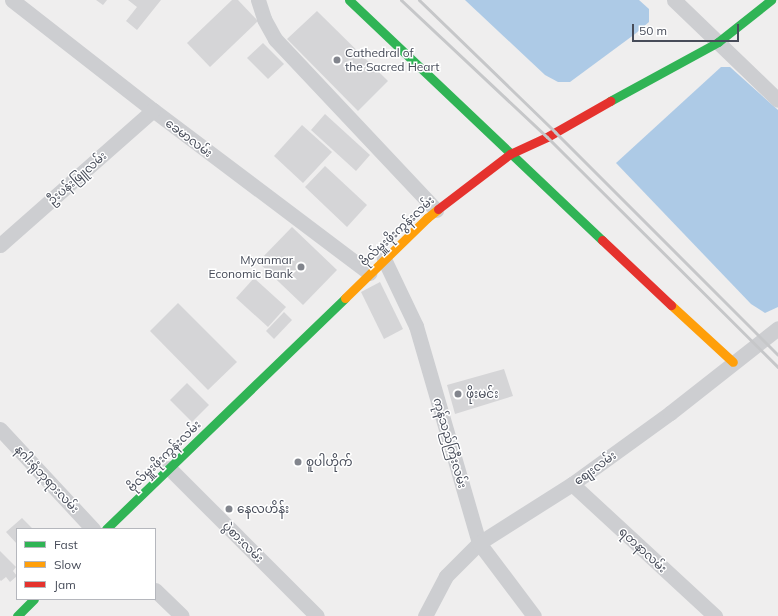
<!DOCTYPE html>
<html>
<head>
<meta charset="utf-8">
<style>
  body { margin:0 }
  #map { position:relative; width:778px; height:616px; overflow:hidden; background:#efeeee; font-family:Mulish,"Noto Sans Myanmar",sans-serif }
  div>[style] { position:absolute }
  .water>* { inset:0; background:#adcae6 }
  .building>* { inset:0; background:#d5d5d7 }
  .street>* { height:15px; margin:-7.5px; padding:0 7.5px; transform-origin:7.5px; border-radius:7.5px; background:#cdced1 }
  .fast>* { height:9px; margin:-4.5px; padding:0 4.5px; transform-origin:4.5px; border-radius:4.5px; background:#30b455 }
  .slow>* { height:9px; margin:-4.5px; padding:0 4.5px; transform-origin:4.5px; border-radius:4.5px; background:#ff9f0a }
  .jam>* { height:9px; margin:-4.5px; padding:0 4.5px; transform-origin:4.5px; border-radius:4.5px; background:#e5322d }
  .rail>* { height:3px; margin:-1.5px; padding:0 1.5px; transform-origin:1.5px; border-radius:1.5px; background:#c6c7c9 }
  .dots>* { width:11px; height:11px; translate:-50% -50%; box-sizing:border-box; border:2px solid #fff; border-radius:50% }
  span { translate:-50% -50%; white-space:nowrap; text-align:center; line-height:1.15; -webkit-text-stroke:3px #fff; paint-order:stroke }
  .poi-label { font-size:12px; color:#474c59 }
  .left { translate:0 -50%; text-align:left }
  .right { translate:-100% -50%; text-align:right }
  .street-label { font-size:12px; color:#474c59 }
  .legend { position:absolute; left:16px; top:528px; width:140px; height:72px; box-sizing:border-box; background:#fff; border:1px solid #b5b7bd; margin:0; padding:5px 7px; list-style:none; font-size:12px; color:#474c59 }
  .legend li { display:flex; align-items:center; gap:8px; height:20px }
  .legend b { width:20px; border:1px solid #b5b7bd }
  .scale { position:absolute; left:632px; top:24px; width:107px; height:18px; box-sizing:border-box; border:2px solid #474c59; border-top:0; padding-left:5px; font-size:12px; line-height:14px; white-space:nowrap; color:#474c59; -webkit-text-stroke:3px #fff; paint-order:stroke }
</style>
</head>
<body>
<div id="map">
  <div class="water">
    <i style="clip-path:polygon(465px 0,639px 0,649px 9px,649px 22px,635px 34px,570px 82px,558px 82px,545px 75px)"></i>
    <i style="clip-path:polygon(721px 67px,730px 67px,778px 110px,778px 307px,765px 313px,751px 304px,616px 163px)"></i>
  </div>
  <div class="building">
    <i style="clip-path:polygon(96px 0,107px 0,103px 5px)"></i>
    <i style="clip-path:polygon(128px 0,161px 0,137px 30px,126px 21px,137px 7px)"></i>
    <i style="clip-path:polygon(232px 0,238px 0,258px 21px,210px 67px,187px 43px)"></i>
    <i style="clip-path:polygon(317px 11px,388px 81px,358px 111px,287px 39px)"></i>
    <i style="clip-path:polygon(263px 43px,284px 64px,268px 79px,247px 58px)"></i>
    <i style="clip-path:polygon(325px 114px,370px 155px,356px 171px,311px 130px)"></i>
    <i style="clip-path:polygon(302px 125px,332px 152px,303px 183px,274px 156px)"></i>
    <i style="clip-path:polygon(325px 166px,367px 205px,347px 227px,305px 187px)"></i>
    <i style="clip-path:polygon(292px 227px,337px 270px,303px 305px,258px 262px)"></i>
    <i style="clip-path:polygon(254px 278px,286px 307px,268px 327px,236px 298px)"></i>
    <i style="clip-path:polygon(380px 282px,403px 329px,384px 339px,361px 292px)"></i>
    <i style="clip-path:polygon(178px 303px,237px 362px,208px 390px,150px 331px)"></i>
    <i style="clip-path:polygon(284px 312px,292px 320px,274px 339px,266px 331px)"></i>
    <i style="clip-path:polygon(504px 369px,513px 396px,455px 414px,447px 385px)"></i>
    <i style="clip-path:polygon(187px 383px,209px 405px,192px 422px,170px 400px)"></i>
    <i style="clip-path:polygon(22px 518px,33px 529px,17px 529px,17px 544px,6px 532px)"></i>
    <i style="clip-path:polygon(0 551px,16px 567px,13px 571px,17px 576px,10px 582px,6px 577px,1px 581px,0 580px)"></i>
  </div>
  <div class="street">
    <i style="left:12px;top:0;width:179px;rotate:38deg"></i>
    <i style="left:153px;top:110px;width:271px;rotate:37deg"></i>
    <i style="left:258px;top:0;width:20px;rotate:72deg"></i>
    <i style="left:264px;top:19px;width:23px;rotate:61deg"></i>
    <i style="left:275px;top:39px;width:235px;rotate:46.7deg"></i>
    <i style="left:674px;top:0;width:144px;rotate:43.9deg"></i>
    <i style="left:0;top:245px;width:204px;rotate:-41.4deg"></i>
    <i style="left:384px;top:259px;width:74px;rotate:64.5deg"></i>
    <i style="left:416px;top:326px;width:226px;rotate:73.8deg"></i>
    <i style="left:479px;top:543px;width:91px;rotate:53deg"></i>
    <i style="left:0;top:429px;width:137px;rotate:47.1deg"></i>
    <i style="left:169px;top:468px;width:209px;rotate:45deg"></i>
    <i style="left:572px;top:484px;width:195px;rotate:42.7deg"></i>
    <i style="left:155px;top:590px;width:37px;rotate:44deg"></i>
    <i style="left:425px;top:616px;width:45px;rotate:-62.3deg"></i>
    <i style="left:446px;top:576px;width:47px;rotate:-45deg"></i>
    <i style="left:479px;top:543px;width:110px;rotate:-32.4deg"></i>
    <i style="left:572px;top:484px;width:121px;rotate:-35.9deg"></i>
    <i style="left:670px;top:413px;width:137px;rotate:-38.2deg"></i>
  </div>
  <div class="fast">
    <i style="left:349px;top:0;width:349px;rotate:43.5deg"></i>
    <i style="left:610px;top:101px;width:123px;rotate:-28.6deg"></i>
    <i style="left:718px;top:42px;width:68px;rotate:-38.4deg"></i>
    <i style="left:106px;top:529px;width:332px;rotate:-44deg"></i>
    <i style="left:17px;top:616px;width:24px;rotate:-45deg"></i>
  </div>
  <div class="slow">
    <i style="left:345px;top:298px;width:115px;rotate:-44.3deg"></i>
    <i style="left:427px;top:218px;width:14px;rotate:-39deg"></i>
    <i style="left:671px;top:305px;width:84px;rotate:42.6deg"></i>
  </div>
  <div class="jam">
    <i style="left:438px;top:209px;width:91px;rotate:-37.4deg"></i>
    <i style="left:510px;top:154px;width:41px;rotate:-24.7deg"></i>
    <i style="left:547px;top:137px;width:73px;rotate:-29.7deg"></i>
    <i style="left:602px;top:240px;width:95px;rotate:43.3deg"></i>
  </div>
  <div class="rail">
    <i style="left:401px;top:0;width:200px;rotate:43.2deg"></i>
    <i style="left:547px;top:137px;width:326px;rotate:44.9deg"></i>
    <i style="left:419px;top:0;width:190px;rotate:44.1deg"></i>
    <i style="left:555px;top:132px;width:315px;rotate:45deg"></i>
  </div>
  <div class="dots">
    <i style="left:337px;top:60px;background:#82858d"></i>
    <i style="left:301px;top:267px;background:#82858d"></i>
    <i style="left:458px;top:394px;background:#82858d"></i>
    <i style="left:298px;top:462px;background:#82858d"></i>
    <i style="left:229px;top:509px;background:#82858d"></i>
  </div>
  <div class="poi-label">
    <span class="left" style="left:345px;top:60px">Cathedral of<br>the Sacred Heart</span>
    <span class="right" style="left:293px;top:267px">Myanmar<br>Economic Bank</span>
    <span class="left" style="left:466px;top:394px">ဖိုးမင်း</span>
    <span class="left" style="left:306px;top:462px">စူပါဟိုက်</span>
    <span class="left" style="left:237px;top:509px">နေလဟိန်း</span>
  </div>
  <div class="street-label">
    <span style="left:189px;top:138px;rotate:37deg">ခေမာလမ်း</span>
    <span style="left:77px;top:178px;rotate:-41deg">ဦးပန်းဖြူလမ်း</span>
    <span style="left:397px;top:231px;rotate:-43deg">ဗိုလ်မှူးဖိုးကွန်းလမ်း</span>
    <span style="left:450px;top:443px;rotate:74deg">ကုန်သည်ကြီးလမ်း</span>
    <span style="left:164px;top:456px;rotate:-44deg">ဗိုလ်မှူးဖိုးကွန်းလမ်း</span>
    <span style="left:595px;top:468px;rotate:-36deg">စျေးလမ်း</span>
    <span style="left:47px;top:479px;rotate:47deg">နဂါးရုံဘုရားလမ်း</span>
    <span style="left:243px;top:542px;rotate:45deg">ပွဲစားလမ်း</span>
    <span style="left:643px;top:550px;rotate:43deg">ရတနာလမ်း</span>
  </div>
  <ul class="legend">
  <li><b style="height:5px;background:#30b455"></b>Fast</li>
  <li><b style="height:5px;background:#ff9f0a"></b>Slow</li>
  <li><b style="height:5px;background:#e5322d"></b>Jam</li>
  </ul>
  <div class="scale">50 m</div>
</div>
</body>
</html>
